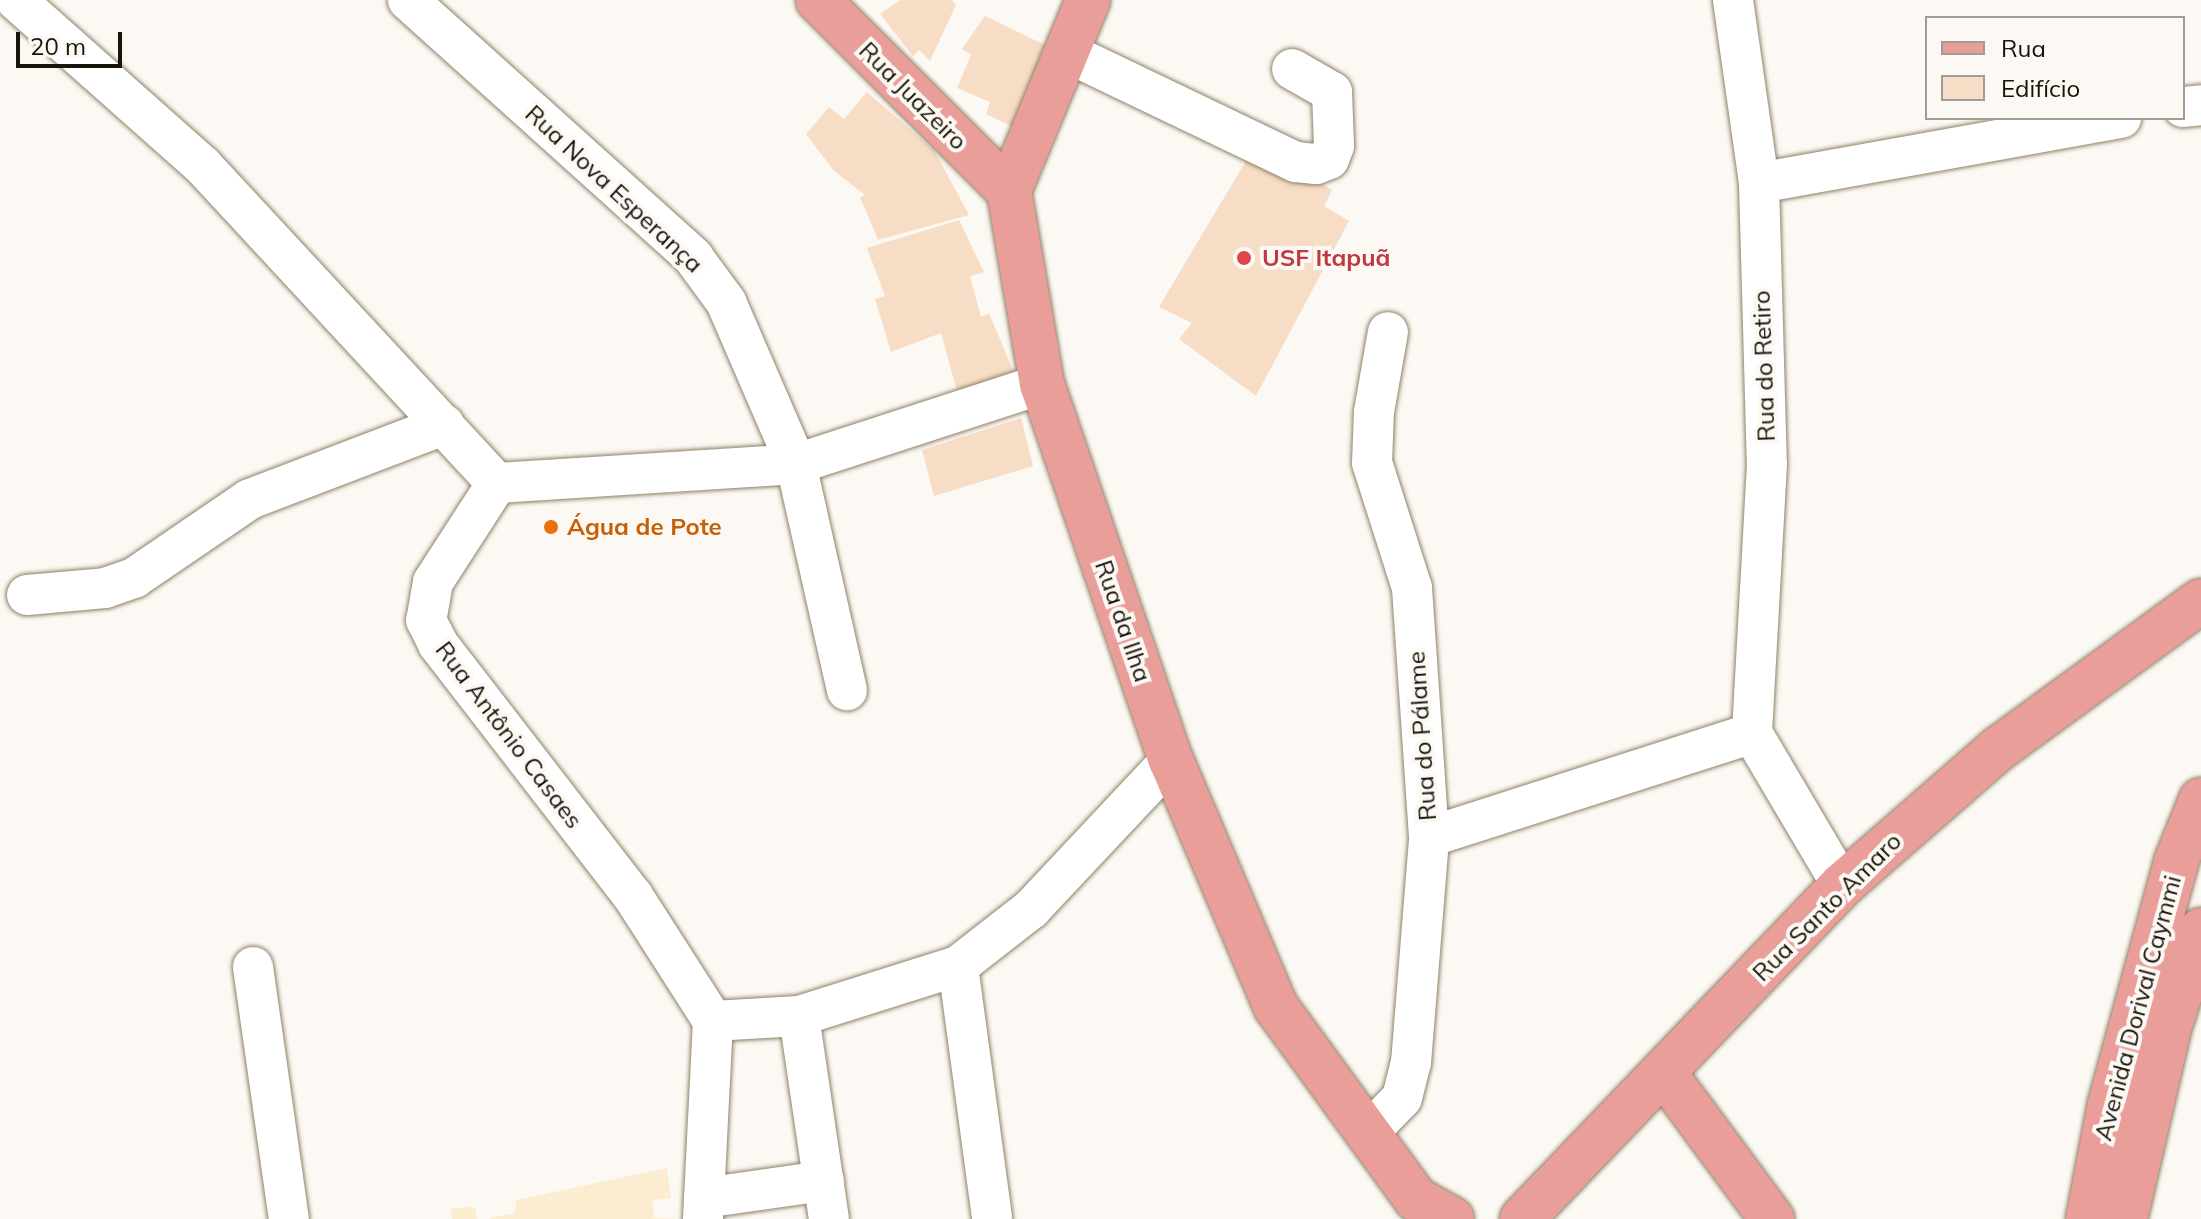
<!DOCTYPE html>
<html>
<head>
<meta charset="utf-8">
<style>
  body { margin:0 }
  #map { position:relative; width:2201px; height:1219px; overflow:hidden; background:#fcf9f4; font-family:Mulish,sans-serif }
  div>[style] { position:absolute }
  .built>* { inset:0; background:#fcedd0 }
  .building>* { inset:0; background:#f7dcc6 }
  .roads { filter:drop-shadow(0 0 2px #8f8167) drop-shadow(0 0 2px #8f8167) }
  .minor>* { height:40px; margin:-20px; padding:0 20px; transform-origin:20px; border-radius:20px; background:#fff }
  .major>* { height:44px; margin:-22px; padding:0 22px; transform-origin:22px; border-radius:22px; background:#e99e9a }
  .dots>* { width:22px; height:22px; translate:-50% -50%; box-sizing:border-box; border:4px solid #fcf9f4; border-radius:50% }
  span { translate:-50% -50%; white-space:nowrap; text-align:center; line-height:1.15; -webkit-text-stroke:8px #fcf9f4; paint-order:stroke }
  .street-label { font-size:24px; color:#19140a }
  .health-label { font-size:24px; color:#be3a42; font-weight:700 }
  .left { translate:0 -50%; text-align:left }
  .food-label { font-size:24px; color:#c56008; font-weight:700 }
  .legend { position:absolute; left:1925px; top:16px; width:260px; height:104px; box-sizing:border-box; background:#fcf9f4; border:2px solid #a19d96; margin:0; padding:10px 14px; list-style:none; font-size:24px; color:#19140a }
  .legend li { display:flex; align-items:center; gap:16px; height:40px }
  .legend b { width:40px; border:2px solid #a19d96 }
  .scale { position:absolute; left:16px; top:32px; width:106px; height:36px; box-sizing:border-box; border:4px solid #19140a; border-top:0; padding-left:10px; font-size:24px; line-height:28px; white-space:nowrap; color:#19140a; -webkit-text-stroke:6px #fcf9f4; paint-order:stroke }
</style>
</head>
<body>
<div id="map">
  <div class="built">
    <i style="clip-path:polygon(667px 1168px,671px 1198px,653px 1200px,654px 1218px,682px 1219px,488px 1219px,515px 1213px,516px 1200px)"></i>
    <i style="clip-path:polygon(475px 1207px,477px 1219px,452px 1219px,451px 1208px)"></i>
  </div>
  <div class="building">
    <i style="clip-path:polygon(900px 0,952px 0,956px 5px,930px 61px,919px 50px,913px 56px,880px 14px)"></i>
    <i style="clip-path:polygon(985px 16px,1055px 50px,1015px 128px,986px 114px,990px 102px,957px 88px,971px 55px,962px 49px)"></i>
    <i style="clip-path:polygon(867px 92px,934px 150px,969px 215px,878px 240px,860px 197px,865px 195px,834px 171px,806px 134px,829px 107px,844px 119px)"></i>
    <i style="clip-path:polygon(1256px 144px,1332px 190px,1324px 206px,1349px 221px,1256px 396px,1179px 339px,1192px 323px,1159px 307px)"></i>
    <i style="clip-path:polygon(959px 220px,984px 272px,970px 276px,981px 317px,989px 313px,1017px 380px,958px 395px,941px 333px,891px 352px,875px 299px,885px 296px,867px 248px)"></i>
    <i style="clip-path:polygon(1021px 418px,1033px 466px,934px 496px,922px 450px)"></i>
  </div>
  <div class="roads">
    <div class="minor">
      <i style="left:16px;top:0;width:250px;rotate:41.6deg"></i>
      <i style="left:203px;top:166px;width:432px;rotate:47.2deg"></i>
      <i style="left:497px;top:483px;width:118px;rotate:122.9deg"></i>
      <i style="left:433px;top:582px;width:39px;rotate:100deg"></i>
      <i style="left:426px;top:620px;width:27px;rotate:63deg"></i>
      <i style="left:438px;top:644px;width:319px;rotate:52.3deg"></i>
      <i style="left:633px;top:896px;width:148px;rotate:57.4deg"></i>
      <i style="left:713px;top:1021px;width:198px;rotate:92.9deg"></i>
      <i style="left:408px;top:0;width:384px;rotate:42deg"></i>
      <i style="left:693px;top:257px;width:56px;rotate:53.7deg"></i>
      <i style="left:726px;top:302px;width:176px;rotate:66.6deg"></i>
      <i style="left:796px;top:464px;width:232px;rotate:77.3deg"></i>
      <i style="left:1733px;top:0;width:185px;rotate:81.9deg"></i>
      <i style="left:1759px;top:183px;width:281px;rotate:88.4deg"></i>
      <i style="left:1767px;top:464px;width:269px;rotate:93.2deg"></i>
      <i style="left:1752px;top:733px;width:177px;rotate:59.4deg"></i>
      <i style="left:1066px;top:52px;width:255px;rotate:25.6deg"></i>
      <i style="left:1296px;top:162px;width:20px;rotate:6deg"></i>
      <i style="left:1316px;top:164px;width:14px;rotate:-21deg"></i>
      <i style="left:1329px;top:159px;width:14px;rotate:-69deg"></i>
      <i style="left:1334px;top:146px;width:54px;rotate:-92.1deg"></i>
      <i style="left:1332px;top:92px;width:46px;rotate:-150.1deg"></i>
      <i style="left:2183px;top:107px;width:18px;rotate:-6deg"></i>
      <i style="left:1759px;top:183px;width:368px;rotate:-10.2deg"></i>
      <i style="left:497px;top:483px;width:300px;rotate:-3.6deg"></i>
      <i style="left:796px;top:464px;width:259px;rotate:-18deg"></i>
      <i style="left:27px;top:595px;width:78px;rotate:-5.1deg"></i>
      <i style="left:105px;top:588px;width:31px;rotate:-19deg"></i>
      <i style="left:134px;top:578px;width:140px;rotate:-34.3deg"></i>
      <i style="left:250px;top:499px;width:208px;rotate:-20.9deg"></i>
      <i style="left:1429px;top:837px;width:339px;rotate:-17.8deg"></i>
      <i style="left:958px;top:966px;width:255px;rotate:82.3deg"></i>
      <i style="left:253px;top:967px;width:255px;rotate:81.9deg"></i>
      <i style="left:799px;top:1016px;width:205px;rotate:81.6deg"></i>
      <i style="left:713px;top:1021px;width:86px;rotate:-3.3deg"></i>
      <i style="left:799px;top:1016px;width:167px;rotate:-17.5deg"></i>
      <i style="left:958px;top:966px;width:93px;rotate:-38deg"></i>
      <i style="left:1031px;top:909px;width:204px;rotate:-46.8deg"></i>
      <i style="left:1369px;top:1132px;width:47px;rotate:-45.9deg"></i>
      <i style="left:1402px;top:1098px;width:36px;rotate:-76deg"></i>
      <i style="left:1411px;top:1063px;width:227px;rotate:-85.4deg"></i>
      <i style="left:1429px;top:837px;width:250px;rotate:-93.9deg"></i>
      <i style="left:1412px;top:588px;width:131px;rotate:-107.7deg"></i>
      <i style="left:1372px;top:463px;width:51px;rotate:-87.8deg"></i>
      <i style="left:1374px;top:412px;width:81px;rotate:-80.1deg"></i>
      <i style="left:704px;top:1198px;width:121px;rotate:-8.1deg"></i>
    </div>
    <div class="major">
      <i style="left:818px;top:0;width:270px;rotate:45deg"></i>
      <i style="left:1088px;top:0;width:207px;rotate:112.5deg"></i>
      <i style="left:1009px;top:191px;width:196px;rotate:80.3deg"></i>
      <i style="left:1042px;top:384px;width:398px;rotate:71.1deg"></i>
      <i style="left:1171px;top:760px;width:268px;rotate:67deg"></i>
      <i style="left:1276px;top:1007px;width:238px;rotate:53.9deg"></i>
      <i style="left:1416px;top:1199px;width:41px;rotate:29.1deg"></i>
      <i style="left:1664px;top:1073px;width:182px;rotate:53.5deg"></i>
      <i style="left:1522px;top:1219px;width:463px;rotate:-46.2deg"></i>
      <i style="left:1842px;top:885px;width:207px;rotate:-41.1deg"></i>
      <i style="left:1998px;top:749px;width:251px;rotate:-36.1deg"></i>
      <i style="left:2088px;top:1219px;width:117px;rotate:-79.2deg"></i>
      <i style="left:2110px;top:1104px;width:251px;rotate:-74.7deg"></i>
      <i style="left:2176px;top:862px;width:67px;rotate:-68deg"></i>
      <i style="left:2125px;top:1219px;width:196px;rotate:-77deg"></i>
      <i style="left:2169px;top:1028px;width:103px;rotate:-71.9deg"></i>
    </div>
  </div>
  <div class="dots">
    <i style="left:1244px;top:258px;background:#e0444e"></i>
    <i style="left:551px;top:527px;background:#e8710a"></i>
  </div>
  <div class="street-label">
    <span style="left:913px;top:96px;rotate:45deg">Rua Juazeiro</span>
    <span style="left:614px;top:189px;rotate:43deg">Rua Nova Esperança</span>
    <span style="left:1764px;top:366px;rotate:-92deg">Rua do Retiro</span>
    <span style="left:1123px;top:621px;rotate:71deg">Rua da Ilha</span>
    <span style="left:509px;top:735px;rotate:53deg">Rua Antônio Casaes</span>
    <span style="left:1422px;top:736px;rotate:-94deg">Rua do Pálame</span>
    <span style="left:1827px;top:907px;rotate:-45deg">Rua Santo Amaro</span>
    <span style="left:2138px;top:1008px;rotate:-75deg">Avenida Dorival Caymmi</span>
  </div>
  <div class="health-label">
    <span class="left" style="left:1262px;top:258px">USF Itapuã</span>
  </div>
  <div class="food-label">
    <span class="left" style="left:567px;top:527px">Água de Pote</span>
  </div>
  <ul class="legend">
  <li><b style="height:10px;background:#e99e9a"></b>Rua</li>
  <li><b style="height:22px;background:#f7dcc6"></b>Edifício</li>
  </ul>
  <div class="scale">20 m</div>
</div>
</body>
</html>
